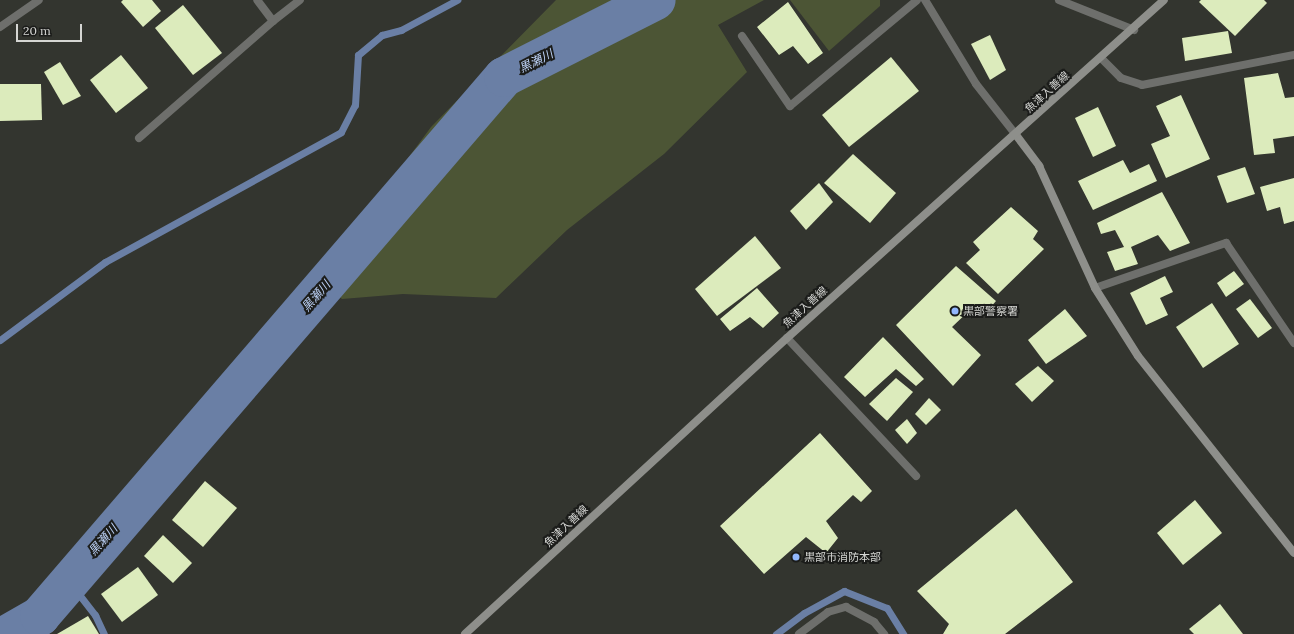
<!DOCTYPE html>
<html>
<head>
<meta charset="utf-8">
<style>
  body { margin:0 }
  #map { position:relative; width:1294px; height:634px; overflow:hidden; background:#33352f; font-family:Lora,"Noto Sans JP",serif }
  div>[style] { position:absolute }
  .green>* { inset:0; background:#4c5535 }
  .stream>* { height:7px; margin:-3.5px; padding:0 3.5px; transform-origin:3.5px; border-radius:3.5px; background:#6a7fa5 }
  .river>* { height:40px; margin:-20px; padding:0 20px; transform-origin:20px; border-radius:20px; background:#6a7fa5 }
  .building>* { inset:0; background:#dcebbc }
  .street>* { height:8px; margin:-4px; padding:0 4px; transform-origin:4px; border-radius:4px; background:#6e6f6c }
  .secondary>* { height:8px; margin:-4px; padding:0 4px; transform-origin:4px; border-radius:4px; background:#8e8f8b }
  .dots>* { width:11px; height:11px; translate:-50% -50%; box-sizing:border-box; border:2px solid #1b1c1a; border-radius:50% }
  span { translate:-50% -50%; white-space:nowrap; text-align:center; line-height:1.15; -webkit-text-stroke:4px #1b1c1a; paint-order:stroke }
  .street-label { font-size:11px; color:#d5d6d3 }
  .poi-label { font-size:11px; color:#d5d6d3 }
  .left { translate:0 -50%; text-align:left }
  .water-label { font-size:12px; color:#bdd2f7; font-style:italic }
  .scale { position:absolute; left:16px; top:24px; width:66px; height:18px; box-sizing:border-box; border:2px solid #d5d6d3; border-top:0; padding-left:5px; font-size:12px; line-height:14px; white-space:nowrap; color:#d5d6d3; -webkit-text-stroke:3px #1b1c1a; paint-order:stroke }
</style>
</head>
<body>
<div id="map">
  <div class="green">
    <i style="clip-path:polygon(556px 0,764px 0,718px 25px,747px 72px,664px 154px,567px 230px,496px 298px,403px 294px,342px 299px,314px 273px,375px 203px,431px 127px)"></i>
    <i style="clip-path:polygon(790px 0,880px 0,880px 6px,829px 51px)"></i>
  </div>
  <div class="stream">
    <i style="left:0;top:340px;width:131px;rotate:-36.6deg"></i>
    <i style="left:105px;top:262px;width:269px;rotate:-28.8deg"></i>
    <i style="left:341px;top:132px;width:30px;rotate:-63deg"></i>
    <i style="left:355px;top:105px;width:50px;rotate:-86.6deg"></i>
    <i style="left:358px;top:55px;width:31px;rotate:-40deg"></i>
    <i style="left:382px;top:35px;width:20px;rotate:-15deg"></i>
    <i style="left:401px;top:30px;width:64px;rotate:-28.2deg"></i>
    <i style="left:67px;top:579px;width:46px;rotate:52.1deg"></i>
    <i style="left:95px;top:615px;width:21px;rotate:65deg"></i>
    <i style="left:776px;top:634px;width:35px;rotate:-37deg"></i>
    <i style="left:804px;top:613px;width:46px;rotate:-28.8deg"></i>
    <i style="left:844px;top:591px;width:46px;rotate:21.6deg"></i>
    <i style="left:887px;top:608px;width:31px;rotate:58deg"></i>
  </div>
  <div class="river">
    <i style="left:9px;top:634px;width:36px;rotate:-30deg"></i>
    <i style="left:40px;top:616px;width:711px;rotate:-49.28deg"></i>
    <i style="left:504px;top:77px;width:170px;rotate:-26.9deg"></i>
  </div>
  <div class="building">
    <i style="clip-path:polygon(123px 0,152px 0,161px 11px,143px 27px,121px 2px)"></i>
    <i style="clip-path:polygon(1201px 0,1264px 0,1267px 3px,1235px 36px,1199px 2px)"></i>
    <i style="clip-path:polygon(788px 2px,823px 53px,808px 64px,793px 46px,779px 55px,757px 27px)"></i>
    <i style="clip-path:polygon(183px 5px,222px 53px,193px 75px,155px 28px)"></i>
    <i style="clip-path:polygon(1228px 31px,1232px 53px,1185px 61px,1182px 38px)"></i>
    <i style="clip-path:polygon(990px 35px,1006px 70px,990px 80px,971px 44px)"></i>
    <i style="clip-path:polygon(121px 55px,148px 88px,116px 113px,90px 80px)"></i>
    <i style="clip-path:polygon(891px 57px,919px 91px,849px 147px,822px 115px)"></i>
    <i style="clip-path:polygon(60px 62px,81px 96px,63px 105px,44px 72px)"></i>
    <i style="clip-path:polygon(1278px 73px,1285px 98px,1294px 97px,1294px 136px,1273px 139px,1275px 153px,1254px 155px,1244px 78px)"></i>
    <i style="clip-path:polygon(0 84px,41px 84px,42px 120px,0 121px)"></i>
    <i style="clip-path:polygon(1181px 95px,1210px 159px,1166px 178px,1151px 144px,1170px 136px,1156px 106px)"></i>
    <i style="clip-path:polygon(1098px 107px,1116px 146px,1093px 157px,1075px 118px)"></i>
    <i style="clip-path:polygon(853px 154px,896px 193px,870px 223px,824px 183px)"></i>
    <i style="clip-path:polygon(1123px 160px,1130px 173px,1149px 164px,1157px 181px,1093px 210px,1078px 181px)"></i>
    <i style="clip-path:polygon(1245px 167px,1255px 194px,1227px 203px,1217px 176px)"></i>
    <i style="clip-path:polygon(1294px 178px,1294px 221px,1284px 224px,1280px 207px,1267px 211px,1260px 187px)"></i>
    <i style="clip-path:polygon(819px 183px,833px 202px,806px 230px,790px 211px)"></i>
    <i style="clip-path:polygon(1162px 192px,1190px 243px,1170px 251px,1158px 235px,1131px 247px,1138px 264px,1115px 271px,1107px 252px,1124px 247px,1115px 230px,1101px 234px,1097px 223px)"></i>
    <i style="clip-path:polygon(1011px 207px,1038px 231px,1033px 239px,1044px 249px,998px 294px,966px 263px,980px 250px,973px 242px)"></i>
    <i style="clip-path:polygon(755px 236px,781px 268px,717px 316px,695px 289px)"></i>
    <i style="clip-path:polygon(956px 266px,996px 301px,983px 316px,972px 308px,952px 327px,981px 355px,953px 386px,896px 325px)"></i>
    <i style="clip-path:polygon(1234px 271px,1244px 284px,1226px 297px,1217px 283px)"></i>
    <i style="clip-path:polygon(1165px 276px,1173px 292px,1160px 298px,1168px 315px,1146px 325px,1130px 293px)"></i>
    <i style="clip-path:polygon(757px 288px,779px 313px,763px 328px,750px 317px,730px 331px,720px 319px)"></i>
    <i style="clip-path:polygon(1250px 299px,1272px 328px,1258px 338px,1236px 309px)"></i>
    <i style="clip-path:polygon(1212px 303px,1239px 344px,1203px 368px,1176px 327px)"></i>
    <i style="clip-path:polygon(1065px 309px,1087px 336px,1046px 364px,1028px 340px)"></i>
    <i style="clip-path:polygon(883px 337px,924px 379px,916px 386px,896px 369px,865px 397px,844px 377px)"></i>
    <i style="clip-path:polygon(1038px 366px,1054px 381px,1032px 402px,1015px 384px)"></i>
    <i style="clip-path:polygon(896px 378px,913px 392px,887px 421px,869px 404px)"></i>
    <i style="clip-path:polygon(929px 398px,941px 410px,926px 425px,915px 414px)"></i>
    <i style="clip-path:polygon(907px 419px,917px 433px,907px 444px,895px 430px)"></i>
    <i style="clip-path:polygon(820px 433px,872px 491px,861px 502px,853px 495px,826px 521px,838px 538px,826px 553px,806px 537px,764px 574px,720px 526px)"></i>
    <i style="clip-path:polygon(205px 481px,237px 508px,203px 547px,172px 520px)"></i>
    <i style="clip-path:polygon(1195px 500px,1222px 533px,1183px 565px,1157px 533px)"></i>
    <i style="clip-path:polygon(1016px 509px,1073px 582px,1005px 634px,943px 634px,949px 624px,917px 591px)"></i>
    <i style="clip-path:polygon(163px 535px,192px 563px,173px 583px,144px 556px)"></i>
    <i style="clip-path:polygon(138px 567px,158px 595px,122px 622px,101px 594px)"></i>
    <i style="clip-path:polygon(1220px 604px,1243px 634px,1194px 634px,1189px 629px)"></i>
    <i style="clip-path:polygon(88px 616px,99px 634px,57px 634px)"></i>
  </div>
  <div class="street">
    <i style="left:925px;top:0;width:98px;rotate:58.7deg"></i>
    <i style="left:976px;top:84px;width:65px;rotate:51.9deg"></i>
    <i style="left:1059px;top:0;width:81px;rotate:21.8deg"></i>
    <i style="left:273px;top:21px;width:34px;rotate:-38deg"></i>
    <i style="left:0;top:27px;width:47px;rotate:-34.7deg"></i>
    <i style="left:742px;top:36px;width:85px;rotate:55.6deg"></i>
    <i style="left:790px;top:106px;width:165px;rotate:-39.8deg"></i>
    <i style="left:1101px;top:58px;width:28px;rotate:45deg"></i>
    <i style="left:1121px;top:78px;width:22px;rotate:18deg"></i>
    <i style="left:1142px;top:85px;width:155px;rotate:-11.2deg"></i>
    <i style="left:139px;top:138px;width:178px;rotate:-41.1deg"></i>
    <i style="left:273px;top:21px;width:26px;rotate:-127deg"></i>
    <i style="left:1095px;top:288px;width:139px;rotate:-19deg"></i>
    <i style="left:1226px;top:243px;width:121px;rotate:55.8deg"></i>
    <i style="left:787px;top:338px;width:189px;rotate:46.9deg"></i>
    <i style="left:799px;top:634px;width:36px;rotate:-37deg"></i>
    <i style="left:828px;top:612px;width:19px;rotate:-16deg"></i>
    <i style="left:846px;top:607px;width:32px;rotate:28deg"></i>
    <i style="left:874px;top:622px;width:16px;rotate:50deg"></i>
  </div>
  <div class="secondary">
    <i style="left:1016px;top:135px;width:39px;rotate:53deg"></i>
    <i style="left:1039px;top:166px;width:134px;rotate:65.3deg"></i>
    <i style="left:1095px;top:288px;width:80px;rotate:57.7deg"></i>
    <i style="left:1138px;top:356px;width:251px;rotate:51.6deg"></i>
    <i style="left:465px;top:634px;width:437px;rotate:-42.6deg"></i>
    <i style="left:787px;top:338px;width:506px;rotate:-41.88deg"></i>
  </div>
  <div class="dots">
    <i style="left:955px;top:311px;background:#92b7fd"></i>
    <i style="left:796px;top:557px;background:#92b7fd"></i>
  </div>
  <div class="street-label">
    <span style="left:1047px;top:92px;rotate:-42deg">魚津入善線</span>
    <span style="left:805px;top:307px;rotate:-42deg">魚津入善線</span>
    <span style="left:566px;top:526px;rotate:-43deg">魚津入善線</span>
  </div>
  <div class="poi-label">
    <span class="left" style="left:963px;top:311px">黒部警察署</span>
    <span class="left" style="left:804px;top:557px">黒部市消防本部</span>
  </div>
  <div class="water-label">
    <span style="left:536px;top:61px;rotate:-27deg">黒瀬川</span>
    <span style="left:316px;top:296px;rotate:-49deg">黒瀬川</span>
    <span style="left:103px;top:540px;rotate:-48deg">黒瀬川</span>
  </div>
  <div class="scale">20 m</div>
</div>
</body>
</html>
